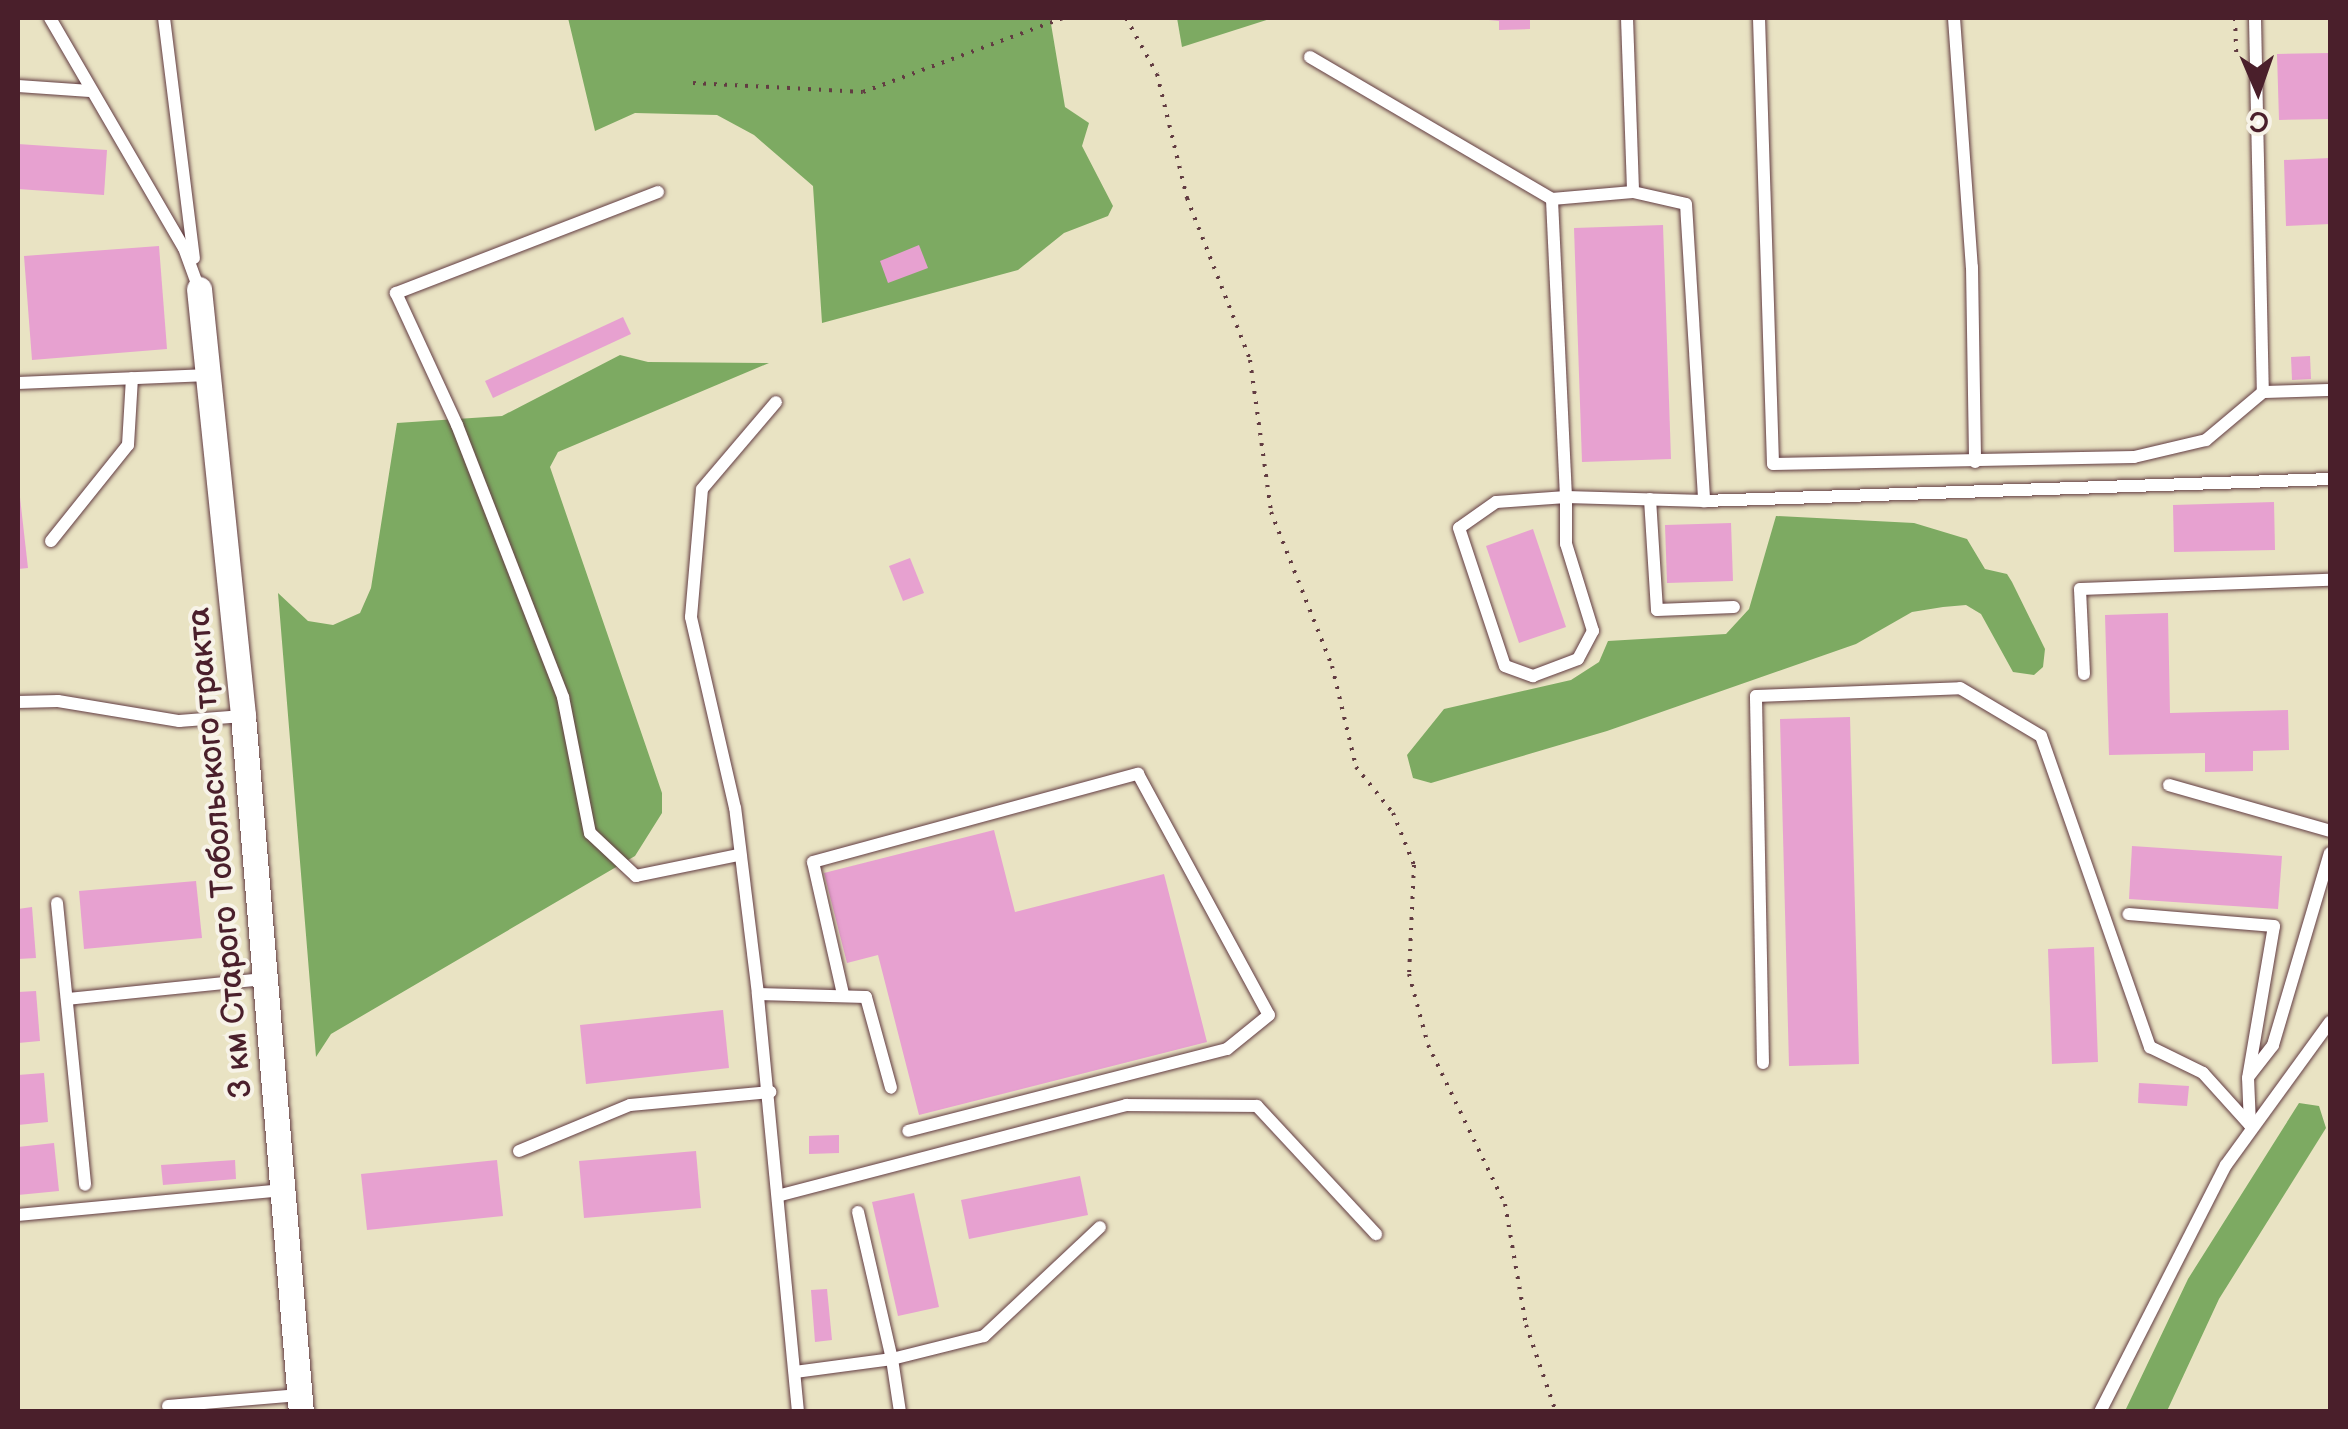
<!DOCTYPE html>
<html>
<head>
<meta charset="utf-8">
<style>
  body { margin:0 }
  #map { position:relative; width:2348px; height:1429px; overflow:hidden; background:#e9e3c3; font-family:"Balsamiq Sans",sans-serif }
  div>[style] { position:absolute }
  .forest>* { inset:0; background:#7daa62 }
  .building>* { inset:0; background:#e7a1d0 }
  .path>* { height:4px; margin-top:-2px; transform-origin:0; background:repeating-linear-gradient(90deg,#623c42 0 2.5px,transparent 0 10.5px) }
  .roads { filter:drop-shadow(0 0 2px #623c42) drop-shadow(0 0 2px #623c42) }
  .lane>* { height:12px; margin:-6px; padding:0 6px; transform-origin:6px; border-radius:6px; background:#fff }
  .street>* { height:25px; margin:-12.5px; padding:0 12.5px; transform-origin:12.5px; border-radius:12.5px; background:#fff }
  span { translate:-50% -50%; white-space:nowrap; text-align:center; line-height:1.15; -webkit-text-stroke:8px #f7f3e8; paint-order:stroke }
  .street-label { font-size:32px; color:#4a1f2b }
  .frame { position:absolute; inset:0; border:20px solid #4a1f2b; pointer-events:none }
  .north { position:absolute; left:2208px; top:40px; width:100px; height:100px; -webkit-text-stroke:8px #f7f3e8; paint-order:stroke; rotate:178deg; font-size:28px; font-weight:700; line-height:40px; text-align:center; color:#4a1f2b }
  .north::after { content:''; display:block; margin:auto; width:35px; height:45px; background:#4a1f2b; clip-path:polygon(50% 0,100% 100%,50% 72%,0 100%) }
</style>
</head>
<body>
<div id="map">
  <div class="forest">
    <i style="clip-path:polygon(568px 18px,1050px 18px,1065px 107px,1089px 123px,1082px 146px,1113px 206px,1108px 216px,1064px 233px,1018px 270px,822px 323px,813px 186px,754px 135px,717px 115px,635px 113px,595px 131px)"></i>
    <i style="clip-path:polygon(1177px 18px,1273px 18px,1182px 47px)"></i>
    <i style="clip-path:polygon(620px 355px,648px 362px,769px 363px,558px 452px,550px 467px,662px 793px,662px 813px,635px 856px,331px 1034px,316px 1057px,278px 593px,308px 621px,333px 625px,360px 613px,371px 588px,397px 423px,502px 416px)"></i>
    <i style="clip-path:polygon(1776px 516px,1914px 523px,1967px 539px,1985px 569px,2007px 574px,2012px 582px,2045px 649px,2043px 667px,2034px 675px,2013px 672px,1981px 614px,1966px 605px,1943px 607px,1912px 612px,1856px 644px,1607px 731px,1431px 783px,1413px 778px,1407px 755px,1444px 709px,1571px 680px,1599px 662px,1608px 641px,1726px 634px,1749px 609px)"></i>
    <i style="clip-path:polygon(2299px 1103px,2319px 1106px,2326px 1128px,2219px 1299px,2167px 1411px,2125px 1411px,2188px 1279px)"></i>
  </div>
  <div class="building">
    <i style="clip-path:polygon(1468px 18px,1530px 18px,1530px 29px,1499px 30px,1499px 21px)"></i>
    <i style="clip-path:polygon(2330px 53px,2330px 119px,2279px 120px,2277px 54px)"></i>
    <i style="clip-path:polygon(18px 144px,107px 150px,104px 195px,18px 189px)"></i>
    <i style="clip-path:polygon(2330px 158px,2330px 224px,2286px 226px,2284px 160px)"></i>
    <i style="clip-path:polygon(1663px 225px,1671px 459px,1582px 462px,1574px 228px)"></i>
    <i style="clip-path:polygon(919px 245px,928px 268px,888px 283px,880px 261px)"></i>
    <i style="clip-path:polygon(159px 246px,167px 349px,32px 360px,24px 256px)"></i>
    <i style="clip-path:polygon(623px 317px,631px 334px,493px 398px,485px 381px)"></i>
    <i style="clip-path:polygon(2310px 356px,2311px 379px,2292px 380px,2291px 357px)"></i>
    <i style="clip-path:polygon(18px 480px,28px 568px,18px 569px)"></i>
    <i style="clip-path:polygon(2274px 502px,2275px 550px,2174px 552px,2173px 505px)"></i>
    <i style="clip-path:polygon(1731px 523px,1733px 581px,1667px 583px,1665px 525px)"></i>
    <i style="clip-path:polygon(1533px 529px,1566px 627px,1519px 643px,1486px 546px)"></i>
    <i style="clip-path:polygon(910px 558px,924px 593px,903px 601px,889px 566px)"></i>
    <i style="clip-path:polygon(2168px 613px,2170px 713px,2288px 710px,2289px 750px,2253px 751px,2253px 771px,2205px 772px,2205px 753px,2109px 755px,2105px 615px)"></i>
    <i style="clip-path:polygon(1850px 717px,1859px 1064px,1789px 1066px,1780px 719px)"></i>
    <i style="clip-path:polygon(994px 830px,1015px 912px,1164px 874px,1207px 1042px,919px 1115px,878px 955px,847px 963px,824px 873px)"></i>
    <i style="clip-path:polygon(2132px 846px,2282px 856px,2278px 909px,2129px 899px)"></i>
    <i style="clip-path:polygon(196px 881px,202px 938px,84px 949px,79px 891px)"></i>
    <i style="clip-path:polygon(32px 907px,36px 958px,18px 959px,18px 909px)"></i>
    <i style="clip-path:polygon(2094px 947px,2098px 1062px,2052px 1064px,2048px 949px)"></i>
    <i style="clip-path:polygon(36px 991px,40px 1041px,18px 1043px,18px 992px)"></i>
    <i style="clip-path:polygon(723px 1010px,729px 1068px,586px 1084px,580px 1025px)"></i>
    <i style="clip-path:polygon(44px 1073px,48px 1122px,18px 1125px,18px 1075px)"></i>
    <i style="clip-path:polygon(2139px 1083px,2189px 1086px,2187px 1106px,2138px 1103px)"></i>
    <i style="clip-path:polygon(839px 1135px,839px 1153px,809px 1154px,809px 1136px)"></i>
    <i style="clip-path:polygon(54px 1143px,59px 1191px,18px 1195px,18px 1147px)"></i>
    <i style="clip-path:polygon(696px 1151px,701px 1208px,584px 1218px,579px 1161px)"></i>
    <i style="clip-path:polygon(235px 1160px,236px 1179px,163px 1185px,161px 1165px)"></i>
    <i style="clip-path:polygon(497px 1160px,503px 1216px,367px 1230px,361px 1174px)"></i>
    <i style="clip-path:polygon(1080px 1176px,1088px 1215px,969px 1239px,961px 1200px)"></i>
    <i style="clip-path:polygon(914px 1193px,939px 1307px,898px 1316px,872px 1202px)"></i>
    <i style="clip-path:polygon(827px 1289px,832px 1340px,815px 1342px,811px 1290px)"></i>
  </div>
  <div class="path">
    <i style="left:1126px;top:18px;width:64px;rotate:61deg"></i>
    <i style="left:1157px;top:74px;width:128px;rotate:76.4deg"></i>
    <i style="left:1187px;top:198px;width:174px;rotate:68.7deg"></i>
    <i style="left:1250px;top:360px;width:153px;rotate:82.1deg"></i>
    <i style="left:1271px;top:512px;width:166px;rotate:68.4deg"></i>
    <i style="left:1332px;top:666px;width:104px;rotate:76.6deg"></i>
    <i style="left:1356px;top:767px;width:59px;rotate:51.2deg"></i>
    <i style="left:1393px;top:813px;width:56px;rotate:68deg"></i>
    <i style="left:1414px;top:865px;width:109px;rotate:92.6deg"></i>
    <i style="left:1409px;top:974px;width:73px;rotate:75deg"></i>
    <i style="left:1428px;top:1045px;width:177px;rotate:64.2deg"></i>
    <i style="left:1505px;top:1204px;width:123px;rotate:80.2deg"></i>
    <i style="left:1526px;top:1325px;width:92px;rotate:71deg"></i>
    <i style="left:2235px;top:18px;width:35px;rotate:88deg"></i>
    <i style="left:693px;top:83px;width:170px;rotate:3deg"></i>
    <i style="left:863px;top:92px;width:213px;rotate:-20.3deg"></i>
  </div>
  <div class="roads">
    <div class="lane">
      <i style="left:50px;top:18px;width:266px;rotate:59.8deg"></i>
      <i style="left:184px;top:248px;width:44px;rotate:69.9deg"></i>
      <i style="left:164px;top:18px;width:242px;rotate:82.9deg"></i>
      <i style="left:1627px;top:18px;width:174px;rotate:88deg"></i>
      <i style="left:1759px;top:18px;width:446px;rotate:88.2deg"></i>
      <i style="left:1773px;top:464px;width:361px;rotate:-1.1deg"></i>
      <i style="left:2134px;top:457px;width:74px;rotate:-13.3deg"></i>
      <i style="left:2206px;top:440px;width:75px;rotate:-40.1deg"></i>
      <i style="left:1954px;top:18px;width:250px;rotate:85.9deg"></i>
      <i style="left:1972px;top:267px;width:195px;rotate:89.1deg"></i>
      <i style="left:2255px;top:18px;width:374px;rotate:88.8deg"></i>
      <i style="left:2263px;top:392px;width:67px;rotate:-1.7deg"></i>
      <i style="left:1310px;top:57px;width:281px;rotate:30.4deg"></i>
      <i style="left:18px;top:86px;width:72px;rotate:4deg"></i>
      <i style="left:658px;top:192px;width:281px;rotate:158.9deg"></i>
      <i style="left:396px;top:293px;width:145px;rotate:65.2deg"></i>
      <i style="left:457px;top:425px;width:292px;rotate:68.7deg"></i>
      <i style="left:563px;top:697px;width:139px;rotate:78.8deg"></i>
      <i style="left:590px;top:833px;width:63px;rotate:43.1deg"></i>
      <i style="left:636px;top:876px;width:104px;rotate:-11.6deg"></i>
      <i style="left:18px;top:383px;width:191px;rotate:-2.4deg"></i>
      <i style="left:1650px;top:499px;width:111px;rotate:86.4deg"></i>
      <i style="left:1657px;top:610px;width:77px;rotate:-2.2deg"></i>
      <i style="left:1704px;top:501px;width:138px;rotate:-178.3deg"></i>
      <i style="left:1566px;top:497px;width:70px;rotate:175.9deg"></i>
      <i style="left:1496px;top:502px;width:45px;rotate:144.9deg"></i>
      <i style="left:1459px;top:528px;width:145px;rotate:71.6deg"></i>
      <i style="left:1505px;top:666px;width:30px;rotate:20deg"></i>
      <i style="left:1533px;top:676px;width:48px;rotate:-20.7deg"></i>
      <i style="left:1578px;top:659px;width:32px;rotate:-62deg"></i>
      <i style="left:1593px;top:631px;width:91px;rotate:-107.2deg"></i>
      <i style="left:1566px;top:544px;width:47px;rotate:-90deg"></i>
      <i style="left:1566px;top:497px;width:298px;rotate:-92.7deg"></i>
      <i style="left:1552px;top:199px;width:81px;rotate:-4.9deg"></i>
      <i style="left:1633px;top:192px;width:54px;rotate:12.8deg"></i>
      <i style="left:1686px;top:204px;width:298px;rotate:86.5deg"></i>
      <i style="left:1704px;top:501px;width:626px;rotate:-2.01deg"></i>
      <i style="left:51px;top:541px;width:123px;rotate:-51.3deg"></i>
      <i style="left:128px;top:445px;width:67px;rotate:-86.6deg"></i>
      <i style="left:2084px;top:674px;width:85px;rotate:-92.7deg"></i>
      <i style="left:2080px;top:589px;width:250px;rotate:-2.1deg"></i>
      <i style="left:18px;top:702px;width:40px;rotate:-1.4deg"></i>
      <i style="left:58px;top:701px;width:123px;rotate:9.4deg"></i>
      <i style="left:179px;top:721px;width:64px;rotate:-4.5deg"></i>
      <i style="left:2169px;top:785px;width:167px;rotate:15.9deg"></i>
      <i style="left:57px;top:903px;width:283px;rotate:84.3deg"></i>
      <i style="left:758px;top:994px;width:187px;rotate:-97deg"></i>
      <i style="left:735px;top:808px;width:196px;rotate:-103deg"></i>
      <i style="left:691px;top:617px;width:128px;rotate:-85.1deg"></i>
      <i style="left:702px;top:489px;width:114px;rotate:-49.6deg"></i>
      <i style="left:843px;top:994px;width:135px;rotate:-102.8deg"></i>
      <i style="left:813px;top:862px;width:337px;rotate:-15.2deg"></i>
      <i style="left:1138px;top:774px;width:274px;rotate:61.5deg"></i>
      <i style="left:1269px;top:1015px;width:54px;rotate:141deg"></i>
      <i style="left:1227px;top:1049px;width:329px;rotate:165.6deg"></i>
      <i style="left:67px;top:999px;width:199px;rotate:-5.8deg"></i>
      <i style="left:1763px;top:1063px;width:367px;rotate:-91.1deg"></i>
      <i style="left:1756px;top:696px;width:204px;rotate:-2.2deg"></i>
      <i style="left:1960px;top:688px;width:94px;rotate:30.7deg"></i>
      <i style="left:2041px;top:736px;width:330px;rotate:70.7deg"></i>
      <i style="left:2150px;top:1047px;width:59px;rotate:26.1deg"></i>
      <i style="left:2203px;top:1073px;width:70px;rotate:47.9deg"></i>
      <i style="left:2250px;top:1125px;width:47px;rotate:-92.4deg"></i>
      <i style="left:2248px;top:1078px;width:154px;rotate:-80.3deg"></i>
      <i style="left:2274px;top:926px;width:146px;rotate:-175.3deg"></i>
      <i style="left:2249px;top:1076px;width:39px;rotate:-52deg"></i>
      <i style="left:2273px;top:1045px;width:200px;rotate:-73.5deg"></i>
      <i style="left:519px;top:1151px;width:120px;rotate:-22.5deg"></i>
      <i style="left:630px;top:1105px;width:141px;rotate:-5.3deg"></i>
      <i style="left:781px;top:1195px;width:357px;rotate:-14.6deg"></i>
      <i style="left:1126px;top:1105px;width:131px;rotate:0.4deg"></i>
      <i style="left:1257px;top:1106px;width:175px;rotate:47.1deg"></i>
      <i style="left:858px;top:1212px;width:151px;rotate:77deg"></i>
      <i style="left:892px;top:1359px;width:95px;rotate:-14deg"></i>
      <i style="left:984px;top:1336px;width:159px;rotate:-43.2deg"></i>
      <i style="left:18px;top:1215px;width:266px;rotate:-5.4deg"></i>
      <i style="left:795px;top:1372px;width:98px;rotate:-7.6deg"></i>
      <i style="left:892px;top:1359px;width:54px;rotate:81.4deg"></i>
      <i style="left:168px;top:1406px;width:132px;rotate:-4.8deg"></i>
      <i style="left:798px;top:1412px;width:420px;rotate:-95.5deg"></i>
      <i style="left:758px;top:994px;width:108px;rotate:1.6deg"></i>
      <i style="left:866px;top:997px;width:94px;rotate:74.6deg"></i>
      <i style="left:2100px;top:1412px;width:277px;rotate:-63deg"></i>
      <i style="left:2226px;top:1165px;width:177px;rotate:-54deg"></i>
    </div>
    <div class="street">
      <i style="left:199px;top:289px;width:429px;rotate:84.1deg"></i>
      <i style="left:243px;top:716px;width:698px;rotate:85.24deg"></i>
    </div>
  </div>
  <div class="street-label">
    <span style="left:221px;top:853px;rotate:-95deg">3 км Старого Тобольского тракта</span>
  </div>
  <div class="frame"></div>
  <div class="north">С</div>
</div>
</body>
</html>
